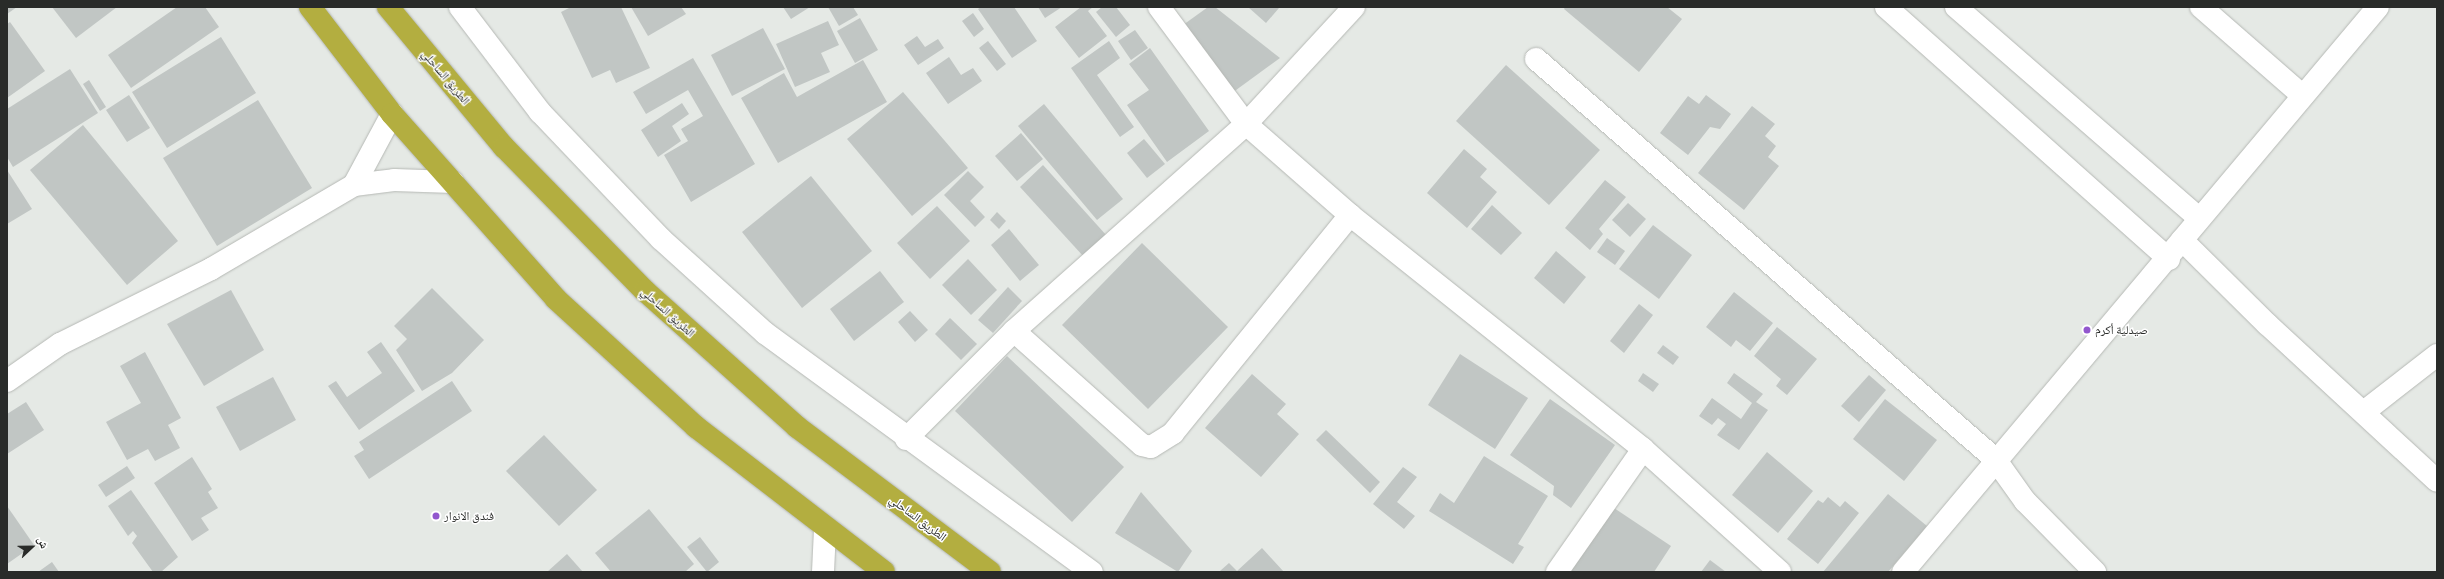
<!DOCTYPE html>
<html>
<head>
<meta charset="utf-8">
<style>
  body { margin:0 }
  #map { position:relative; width:2444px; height:579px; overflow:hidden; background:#e5e9e5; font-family:"Titillium Web","Noto Naskh Arabic",sans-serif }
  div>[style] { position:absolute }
  .building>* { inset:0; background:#c1c6c4 }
  .roads { filter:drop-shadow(0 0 1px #b5b8b4) drop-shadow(0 0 1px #b5b8b4) }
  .street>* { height:22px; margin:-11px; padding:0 11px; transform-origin:11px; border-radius:11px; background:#fff }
  .secondary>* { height:22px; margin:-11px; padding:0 11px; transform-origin:11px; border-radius:11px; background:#fff }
  .highway>* { height:22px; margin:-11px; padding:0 11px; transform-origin:11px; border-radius:11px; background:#b3ae40 }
  .dots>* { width:11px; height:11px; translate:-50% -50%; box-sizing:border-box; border:2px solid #fff; border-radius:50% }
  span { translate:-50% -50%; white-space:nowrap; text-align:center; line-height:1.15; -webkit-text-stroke:3px #fff; paint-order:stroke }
  .street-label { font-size:12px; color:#292b29 }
  .poi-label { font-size:12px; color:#292b29 }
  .left { translate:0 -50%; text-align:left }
  .frame { position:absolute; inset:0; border:8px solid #292b29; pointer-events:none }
  .north { position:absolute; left:12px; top:527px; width:40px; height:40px; -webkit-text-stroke:3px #fff; paint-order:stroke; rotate:68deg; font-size:11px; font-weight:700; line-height:16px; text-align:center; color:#292b29 }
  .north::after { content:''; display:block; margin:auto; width:14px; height:18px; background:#292b29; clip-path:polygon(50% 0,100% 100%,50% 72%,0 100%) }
</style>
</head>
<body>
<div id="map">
  <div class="building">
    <i style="clip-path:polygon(7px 7px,17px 7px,7px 14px)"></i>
    <i style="clip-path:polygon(52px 7px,117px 7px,76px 38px)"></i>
    <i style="clip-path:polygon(177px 7px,205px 7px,219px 27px,131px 88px,108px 55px)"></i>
    <i style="clip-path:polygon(571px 7px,621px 7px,650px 68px,616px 83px,610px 70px,592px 78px,561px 12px)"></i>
    <i style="clip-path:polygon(631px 7px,681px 7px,686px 14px,648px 36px)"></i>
    <i style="clip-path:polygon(783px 7px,810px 7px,791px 19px)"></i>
    <i style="clip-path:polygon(828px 7px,853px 7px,858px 15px,839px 26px)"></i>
    <i style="clip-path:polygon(981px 7px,1014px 7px,1037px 41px,1012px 58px,978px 9px)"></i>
    <i style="clip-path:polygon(1038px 7px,1062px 7px,1045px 18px)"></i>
    <i style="clip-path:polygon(1081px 7px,1093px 7px,1088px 11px,1107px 36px,1079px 58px,1055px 27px)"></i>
    <i style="clip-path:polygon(1102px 7px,1116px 7px,1130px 25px,1116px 37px,1096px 12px)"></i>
    <i style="clip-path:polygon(1208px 7px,1215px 7px,1280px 58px,1232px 93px,1183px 25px)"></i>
    <i style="clip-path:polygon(1248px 7px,1278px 7px,1279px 8px,1266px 23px)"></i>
    <i style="clip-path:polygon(1565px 7px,1667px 7px,1682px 19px,1639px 72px,1564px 9px)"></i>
    <i style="clip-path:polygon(973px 13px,984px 29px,974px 37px,962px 21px)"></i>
    <i style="clip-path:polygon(860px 18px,878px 50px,855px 63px,837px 31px)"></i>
    <i style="clip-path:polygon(828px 21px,839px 45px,821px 53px,830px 72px,795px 87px,776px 44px)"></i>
    <i style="clip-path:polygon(10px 22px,45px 71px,7px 98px,7px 24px)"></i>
    <i style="clip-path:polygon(763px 28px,785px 69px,732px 96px,711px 55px)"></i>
    <i style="clip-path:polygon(1135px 30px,1148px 48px,1131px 60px,1118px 41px)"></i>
    <i style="clip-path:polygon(917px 36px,925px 47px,938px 39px,944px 48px,918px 65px,904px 45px)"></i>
    <i style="clip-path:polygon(221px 37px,256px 93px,167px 148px,132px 92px)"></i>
    <i style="clip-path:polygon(988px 41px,1006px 64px,997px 71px,979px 48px)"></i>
    <i style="clip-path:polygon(1109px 41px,1120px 58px,1097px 75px,1134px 127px,1120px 137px,1071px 68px)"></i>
    <i style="clip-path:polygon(1150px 48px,1209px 131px,1167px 162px,1127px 105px,1149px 90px,1129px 64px)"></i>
    <i style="clip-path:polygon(949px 57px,961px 75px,973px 68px,982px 81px,948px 104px,926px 73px)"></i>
    <i style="clip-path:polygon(693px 58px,755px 164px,691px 202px,664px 155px,688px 141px,681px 129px,703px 116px,688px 90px,646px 114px,633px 92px)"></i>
    <i style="clip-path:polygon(863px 60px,887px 102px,778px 163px,741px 98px,784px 73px,797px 97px)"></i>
    <i style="clip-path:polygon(1506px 65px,1600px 150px,1549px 205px,1456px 121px)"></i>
    <i style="clip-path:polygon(70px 69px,98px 113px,13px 167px,7px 157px,7px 109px)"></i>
    <i style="clip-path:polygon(89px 80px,106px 107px,100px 111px,83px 84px)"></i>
    <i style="clip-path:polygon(903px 92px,968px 168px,912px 216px,847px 139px)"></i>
    <i style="clip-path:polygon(129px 95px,150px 128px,127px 142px,106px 110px)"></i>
    <i style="clip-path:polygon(1706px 95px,1731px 114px,1720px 129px,1710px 127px,1688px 155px,1660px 133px,1688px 96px,1699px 104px)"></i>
    <i style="clip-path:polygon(258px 100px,312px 188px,217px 246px,163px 158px)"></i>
    <i style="clip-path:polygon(682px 103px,689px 114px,672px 126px,681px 141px,658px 157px,641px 130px)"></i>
    <i style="clip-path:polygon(1044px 104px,1123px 199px,1097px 220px,1018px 126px)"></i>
    <i style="clip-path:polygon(1752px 106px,1775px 124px,1765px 136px,1776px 146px,1768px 157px,1779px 166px,1744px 210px,1698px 173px)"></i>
    <i style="clip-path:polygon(83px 125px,178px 241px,127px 285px,30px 170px)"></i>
    <i style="clip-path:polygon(1021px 133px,1043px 159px,1017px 181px,995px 156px)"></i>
    <i style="clip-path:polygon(1144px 139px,1165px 164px,1147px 178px,1127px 153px)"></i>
    <i style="clip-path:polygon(1464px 149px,1487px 169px,1480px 177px,1497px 192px,1467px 228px,1427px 193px)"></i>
    <i style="clip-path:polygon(1043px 165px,1107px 236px,1084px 257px,1020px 187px)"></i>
    <i style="clip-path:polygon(7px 170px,32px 209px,7px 224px)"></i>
    <i style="clip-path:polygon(968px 171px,984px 187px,970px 201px,985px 217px,975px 227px,944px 195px)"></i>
    <i style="clip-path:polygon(811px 176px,872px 251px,802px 308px,742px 232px)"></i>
    <i style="clip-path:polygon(1605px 180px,1626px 197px,1599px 229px,1603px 234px,1590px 250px,1565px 228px)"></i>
    <i style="clip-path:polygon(1628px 203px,1646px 219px,1630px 237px,1612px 220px)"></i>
    <i style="clip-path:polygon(1492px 205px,1522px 233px,1501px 255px,1471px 229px)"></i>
    <i style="clip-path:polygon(937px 206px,970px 241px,930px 279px,897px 243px)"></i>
    <i style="clip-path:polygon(997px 212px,1006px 221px,999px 229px,990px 220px)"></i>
    <i style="clip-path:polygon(1653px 225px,1692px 255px,1659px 299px,1619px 269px)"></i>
    <i style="clip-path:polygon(1009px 229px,1039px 265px,1020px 281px,991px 245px)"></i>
    <i style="clip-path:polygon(1607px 238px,1625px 251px,1615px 265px,1597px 252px)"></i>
    <i style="clip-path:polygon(1142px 243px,1228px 327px,1148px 409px,1062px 325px)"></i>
    <i style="clip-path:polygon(1556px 251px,1586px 277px,1564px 304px,1534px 278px)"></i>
    <i style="clip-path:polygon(968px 259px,997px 290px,971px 315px,942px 285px)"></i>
    <i style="clip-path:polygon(880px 271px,904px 302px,854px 341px,830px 309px)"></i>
    <i style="clip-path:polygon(1008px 287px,1022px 301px,993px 333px,978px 320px)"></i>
    <i style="clip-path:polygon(432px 288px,484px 340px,452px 373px,422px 391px,396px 350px,407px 339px,394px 326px)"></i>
    <i style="clip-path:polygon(231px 290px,264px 350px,204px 386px,167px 324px)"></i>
    <i style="clip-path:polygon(1734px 292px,1773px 323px,1750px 351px,1736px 340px,1731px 347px,1706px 327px)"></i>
    <i style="clip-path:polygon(1639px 304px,1653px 315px,1624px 353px,1610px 341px)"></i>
    <i style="clip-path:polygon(910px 311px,928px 330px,915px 342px,898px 322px)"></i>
    <i style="clip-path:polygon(950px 318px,977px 344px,961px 360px,935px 334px)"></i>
    <i style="clip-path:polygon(1777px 327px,1817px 359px,1787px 395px,1776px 386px,1781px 379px,1754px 356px)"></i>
    <i style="clip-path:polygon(381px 342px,415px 391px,359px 430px,328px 386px,336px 381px,347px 397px,382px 373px,367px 352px)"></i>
    <i style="clip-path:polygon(1663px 345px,1679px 357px,1673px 365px,1657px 353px)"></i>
    <i style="clip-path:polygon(145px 352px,181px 418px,168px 425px,180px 448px,155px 461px,148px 449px,127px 460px,106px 422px,141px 403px,120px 366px)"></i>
    <i style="clip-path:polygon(1460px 354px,1528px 398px,1495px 449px,1428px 405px)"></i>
    <i style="clip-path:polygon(1007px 356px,1124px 467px,1072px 522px,955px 411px)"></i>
    <i style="clip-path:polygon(1643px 373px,1659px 384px,1653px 392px,1638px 381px)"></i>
    <i style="clip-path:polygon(1734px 373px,1763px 394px,1756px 402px,1768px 410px,1739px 450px,1717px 435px,1726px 424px,1718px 418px,1712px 425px,1699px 416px,1712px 398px,1741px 419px,1752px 403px,1727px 383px)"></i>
    <i style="clip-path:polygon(1252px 374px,1286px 404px,1277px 414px,1299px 434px,1261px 477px,1205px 428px)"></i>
    <i style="clip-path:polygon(1869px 375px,1886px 390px,1859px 422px,1841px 406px)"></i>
    <i style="clip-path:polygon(273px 377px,296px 420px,240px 451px,216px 407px)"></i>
    <i style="clip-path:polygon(452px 381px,472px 411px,369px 479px,354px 456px,364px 450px,359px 442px)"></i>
    <i style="clip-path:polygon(1550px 399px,1615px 445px,1571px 508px,1553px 495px,1554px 486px,1510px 455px)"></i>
    <i style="clip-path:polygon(1885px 399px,1937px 440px,1904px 481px,1853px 439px)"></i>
    <i style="clip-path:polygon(26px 402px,44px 430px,7px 454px,7px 414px)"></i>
    <i style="clip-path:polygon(1326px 430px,1380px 482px,1370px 493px,1316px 440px)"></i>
    <i style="clip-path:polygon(544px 435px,597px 490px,559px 526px,506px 471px)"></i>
    <i style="clip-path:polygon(1767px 452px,1813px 491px,1778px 533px,1732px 495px)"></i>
    <i style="clip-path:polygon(1484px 456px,1548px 496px,1518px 544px,1524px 547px,1513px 564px,1429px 511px,1440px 493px,1454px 503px)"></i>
    <i style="clip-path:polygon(192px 457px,212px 489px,208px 492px,218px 508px,201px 518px,209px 530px,192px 541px,154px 483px)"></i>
    <i style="clip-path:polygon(127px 466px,135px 478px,106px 497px,98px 485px)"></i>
    <i style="clip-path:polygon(1403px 467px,1417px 477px,1397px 502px,1415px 516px,1404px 529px,1373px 504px)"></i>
    <i style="clip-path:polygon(131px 490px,178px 557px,161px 572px,153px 572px,132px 543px,137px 536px,133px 531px,128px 536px,108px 506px)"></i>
    <i style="clip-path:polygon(1141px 492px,1192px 551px,1178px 572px,1115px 533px)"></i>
    <i style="clip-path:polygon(1888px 494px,1927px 526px,1888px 572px,1823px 572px)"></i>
    <i style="clip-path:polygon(1828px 497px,1840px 507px,1845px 501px,1859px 513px,1818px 564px,1787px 539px,1818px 500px,1823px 503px)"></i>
    <i style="clip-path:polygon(1608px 504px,1671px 546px,1654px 572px,1563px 572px)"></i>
    <i style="clip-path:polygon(7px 506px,34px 545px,7px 564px)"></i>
    <i style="clip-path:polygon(649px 509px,694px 564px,685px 572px,611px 572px,595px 553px)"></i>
    <i style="clip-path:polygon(700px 537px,719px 562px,707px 572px,687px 547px)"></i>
    <i style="clip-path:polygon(1262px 548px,1284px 572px,1220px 571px,1229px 563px,1237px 571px)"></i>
    <i style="clip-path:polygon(567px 554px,583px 572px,547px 572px)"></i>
    <i style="clip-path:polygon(1710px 560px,1726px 572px,1701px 572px)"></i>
    <i style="clip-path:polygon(52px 562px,59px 572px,38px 572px)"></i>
  </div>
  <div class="roads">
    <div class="street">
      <i style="left:460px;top:7px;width:132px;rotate:52.7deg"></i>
      <i style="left:540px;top:112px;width:175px;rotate:46.4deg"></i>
      <i style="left:661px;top:239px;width:140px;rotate:42.1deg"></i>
      <i style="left:765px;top:333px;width:405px;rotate:36.2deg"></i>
      <i style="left:1159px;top:7px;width:146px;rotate:53.4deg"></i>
      <i style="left:1246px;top:124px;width:138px;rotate:41.2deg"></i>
      <i style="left:1350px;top:215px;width:375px;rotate:38.6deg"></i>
      <i style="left:1643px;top:449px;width:184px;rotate:41.9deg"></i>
      <i style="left:1886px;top:7px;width:379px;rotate:41.7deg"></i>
      <i style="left:1956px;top:7px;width:322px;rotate:41deg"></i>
      <i style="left:2201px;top:7px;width:135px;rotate:41.1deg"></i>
      <i style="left:1536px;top:59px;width:609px;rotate:41.07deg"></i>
      <i style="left:1995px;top:459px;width:52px;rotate:54.5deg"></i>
      <i style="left:2025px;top:501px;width:100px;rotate:45.4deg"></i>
      <i style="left:354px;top:185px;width:81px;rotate:-61.8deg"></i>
      <i style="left:2182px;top:240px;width:120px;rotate:44.7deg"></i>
      <i style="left:2267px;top:324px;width:231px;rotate:42.7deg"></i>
      <i style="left:1014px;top:331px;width:171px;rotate:41.7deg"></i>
      <i style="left:1142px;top:445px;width:9px;rotate:13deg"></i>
      <i style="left:1151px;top:447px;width:26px;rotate:-32deg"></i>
      <i style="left:1173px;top:433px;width:281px;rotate:-50.9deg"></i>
      <i style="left:7px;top:381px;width:65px;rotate:-34.9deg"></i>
      <i style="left:60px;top:344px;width:169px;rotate:-26.4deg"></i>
      <i style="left:211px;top:269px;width:166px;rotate:-30.4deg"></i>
      <i style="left:354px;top:185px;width:40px;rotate:-7.1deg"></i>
      <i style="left:394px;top:180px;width:59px;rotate:1.9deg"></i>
      <i style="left:2365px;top:411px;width:91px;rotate:-37.9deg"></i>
      <i style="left:906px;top:439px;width:153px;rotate:-45deg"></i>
      <i style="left:1014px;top:331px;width:311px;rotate:-41.7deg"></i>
      <i style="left:1246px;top:124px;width:159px;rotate:-47.3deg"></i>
      <i style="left:823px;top:572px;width:42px;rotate:-87.3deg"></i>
      <i style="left:1557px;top:572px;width:150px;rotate:-55deg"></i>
    </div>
    <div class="secondary">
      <i style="left:1903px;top:572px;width:738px;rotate:-49.95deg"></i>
    </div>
    <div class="highway">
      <i style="left:310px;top:7px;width:135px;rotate:52.5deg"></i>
      <i style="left:392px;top:114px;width:247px;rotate:48.4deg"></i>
      <i style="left:556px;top:299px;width:190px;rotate:42.4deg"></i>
      <i style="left:696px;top:427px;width:237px;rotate:37.6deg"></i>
      <i style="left:388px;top:7px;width:182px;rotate:50.4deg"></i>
      <i style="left:504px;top:147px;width:202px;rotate:45.6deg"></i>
      <i style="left:645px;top:291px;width:204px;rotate:41.8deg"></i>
      <i style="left:797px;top:427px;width:241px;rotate:36.9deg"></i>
    </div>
  </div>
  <div class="dots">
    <i style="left:2087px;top:330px;background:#9257ce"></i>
    <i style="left:436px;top:516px;background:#9257ce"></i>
  </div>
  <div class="street-label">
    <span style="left:446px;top:77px;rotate:50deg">الطريق الساحلي</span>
    <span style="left:668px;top:312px;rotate:42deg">الطريق الساحلي</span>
    <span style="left:918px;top:518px;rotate:37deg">الطريق الساحلي</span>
  </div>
  <div class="poi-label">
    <span class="left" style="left:2095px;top:330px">صيدلية أكرم</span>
    <span class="left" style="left:444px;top:516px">فندق الانوار</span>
  </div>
  <div class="frame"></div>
  <div class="north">ش</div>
</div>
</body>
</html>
